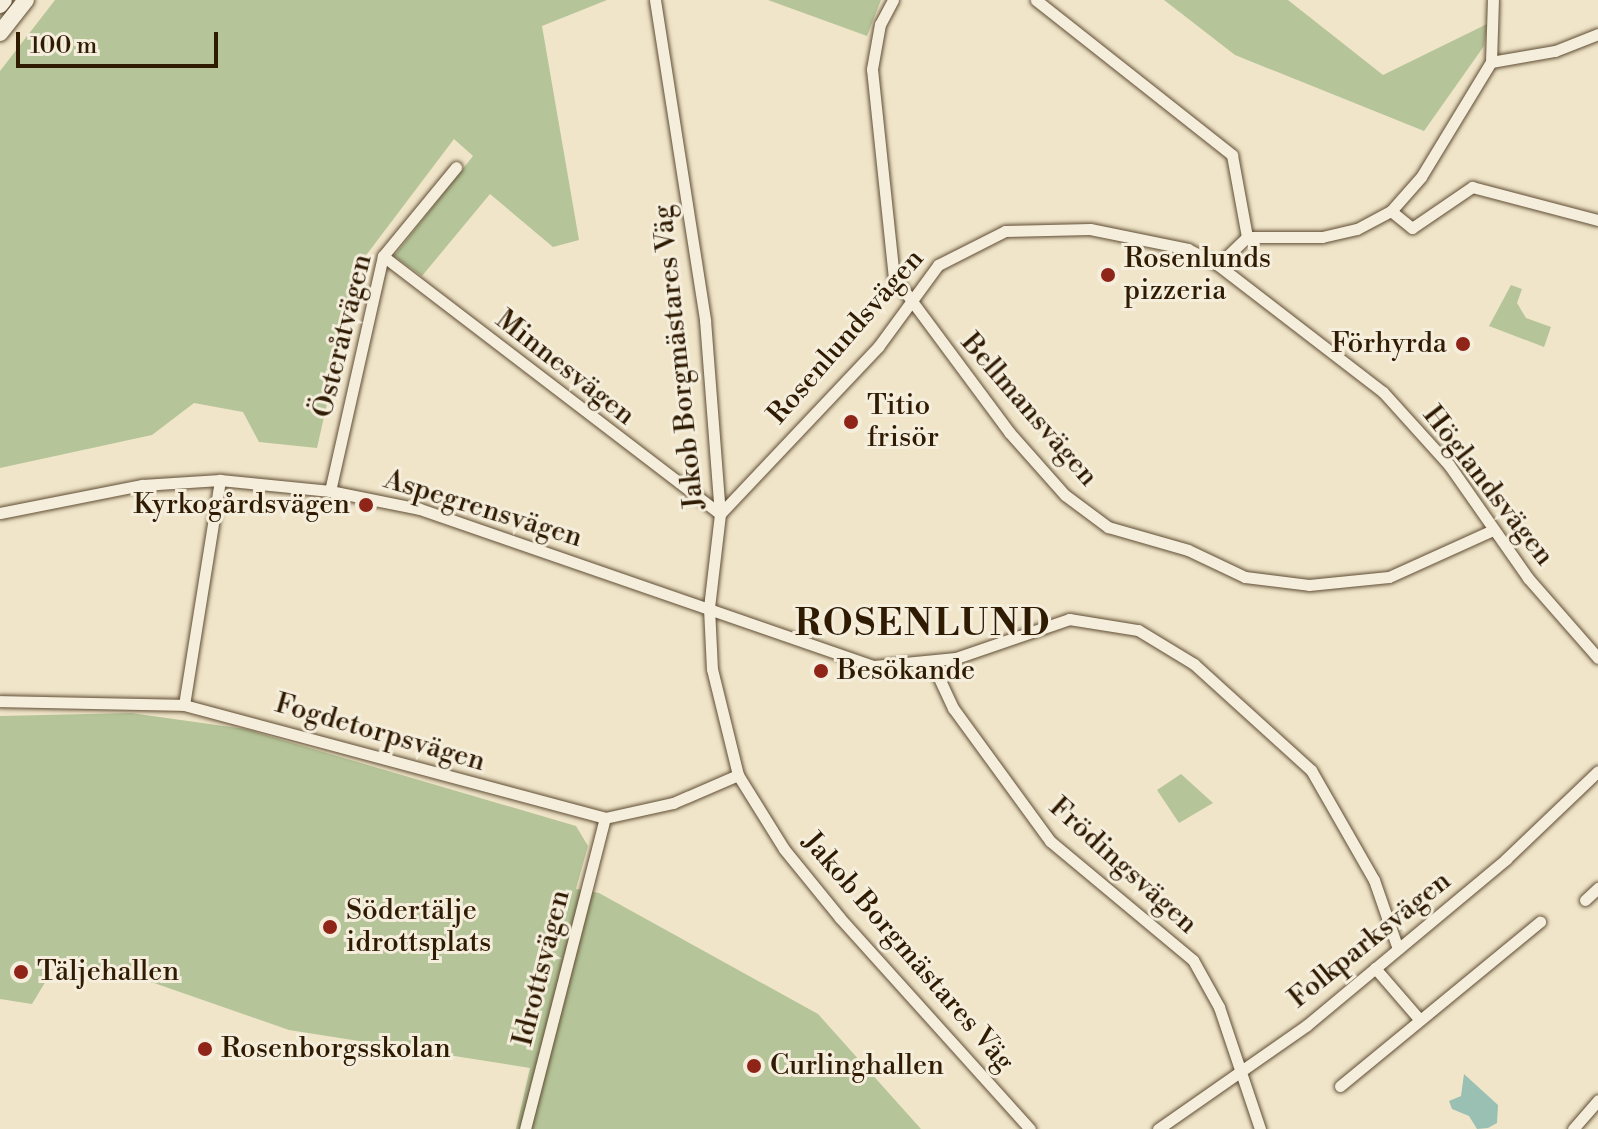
<!DOCTYPE html>
<html>
<head>
<meta charset="utf-8">
<style>
  body { margin:0 }
  #map { position:relative; width:1598px; height:1129px; overflow:hidden; background:#f0e5c9; font-family:"Libre Bodoni",serif }
  div>[style] { position:absolute }
  .green>* { inset:0; background:#b6c599 }
  .water>* { inset:0; background:#9abfb3 }
  .roads { filter:drop-shadow(0 0 2px #5f4d34) drop-shadow(0 0 2px #5f4d34) }
  .street>* { height:11px; margin:-5.5px; padding:0 5.5px; transform-origin:5.5px; border-radius:5.5px; background:#f5eedc }
  .secondary>* { height:16px; margin:-8px; padding:0 8px; transform-origin:8px; border-radius:8px; background:#f5eedc }
  .dots>* { width:22px; height:22px; translate:-50% -50%; box-sizing:border-box; border:4px solid #f5eedc; border-radius:50% }
  span { translate:-50% -50%; white-space:nowrap; text-align:center; line-height:1.15; -webkit-text-stroke:6px #f5eedc; paint-order:stroke }
  .poi-label { font-size:28px; color:#2f1a02 }
  .left { translate:0 -50%; text-align:left }
  .right { translate:-100% -50%; text-align:right }
  .street-label { font-size:28px; color:#2f1a02 }
  .district-label { font-size:36px; color:#2f1a02; font-weight:700; letter-spacing:2px }
  .scale { position:absolute; left:16px; top:32px; width:202px; height:36px; box-sizing:border-box; border:4px solid #2f1a02; border-top:0; padding-left:10px; font-size:24px; line-height:28px; white-space:nowrap; color:#2f1a02; -webkit-text-stroke:6px #f5eedc; paint-order:stroke }
</style>
</head>
<body>
<div id="map">
  <div class="green">
    <i style="clip-path:polygon(55px 0,607px 0,542px 26px,579px 240px,553px 247px,490px 194px,422px 276px,394px 256px,473px 156px,454px 139px,358px 266px,317px 448px,259px 442px,243px 412px,194px 403px,152px 435px,0 468px,0 71px)"></i>
    <i style="clip-path:polygon(768px 0,881px 0,867px 36px)"></i>
    <i style="clip-path:polygon(1164px 0,1288px 0,1383px 75px,1487px 24px,1484px 46px,1424px 131px,1235px 55px)"></i>
    <i style="clip-path:polygon(1511px 285px,1522px 289px,1517px 303px,1526px 318px,1551px 327px,1544px 347px,1489px 326px)"></i>
    <i style="clip-path:polygon(131px 713px,245px 729px,576px 826px,588px 846px,576px 889px,599px 893px,818px 1014px,921px 1129px,516px 1129px,530px 1068px,289px 1030px,154px 983px,58px 961px,32px 1004px,0 999px,0 716px)"></i>
    <i style="clip-path:polygon(1181px 774px,1213px 803px,1179px 823px,1157px 790px)"></i>
  </div>
  <div class="water">
    <i style="clip-path:polygon(1464px 1074px,1498px 1105px,1497px 1123px,1488px 1128px,1477px 1129px,1469px 1116px,1452px 1109px,1449px 1101px,1461px 1096px)"></i>
  </div>
  <div class="roads">
    <div class="street">
      <i style="left:655px;top:0;width:324px;rotate:81.1deg"></i>
      <i style="left:705px;top:320px;width:195px;rotate:85.6deg"></i>
      <i style="left:720px;top:514px;width:95px;rotate:96.7deg"></i>
      <i style="left:709px;top:608px;width:61px;rotate:87.2deg"></i>
      <i style="left:712px;top:669px;width:109px;rotate:76.2deg"></i>
      <i style="left:738px;top:775px;width:87px;rotate:58.1deg"></i>
      <i style="left:784px;top:849px;width:89px;rotate:50.9deg"></i>
      <i style="left:840px;top:918px;width:284px;rotate:48deg"></i>
      <i style="left:893px;top:0;width:27px;rotate:118deg"></i>
      <i style="left:880px;top:24px;width:46px;rotate:100.1deg"></i>
      <i style="left:872px;top:69px;width:209px;rotate:84deg"></i>
      <i style="left:894px;top:277px;width:193px;rotate:53.4deg"></i>
      <i style="left:1009px;top:432px;width:84px;rotate:48.4deg"></i>
      <i style="left:1065px;top:495px;width:54px;rotate:36.7deg"></i>
      <i style="left:1108px;top:527px;width:83px;rotate:16deg"></i>
      <i style="left:1188px;top:550px;width:63px;rotate:25.3deg"></i>
      <i style="left:1245px;top:577px;width:64px;rotate:7.1deg"></i>
      <i style="left:1309px;top:585px;width:80px;rotate:-5.7deg"></i>
      <i style="left:1389px;top:577px;width:114px;rotate:-24.3deg"></i>
      <i style="left:1036px;top:0;width:250px;rotate:38.3deg"></i>
      <i style="left:1232px;top:155px;width:83px;rotate:79.6deg"></i>
      <i style="left:1491px;top:62px;width:65px;rotate:-9.8deg"></i>
      <i style="left:1555px;top:51px;width:46px;rotate:-21.6deg"></i>
      <i style="left:1391px;top:211px;width:27px;rotate:39deg"></i>
      <i style="left:1412px;top:228px;width:73px;rotate:-34.3deg"></i>
      <i style="left:1472px;top:187px;width:130px;rotate:14.7deg"></i>
      <i style="left:383px;top:256px;width:424px;rotate:37.4deg"></i>
      <i style="left:1218px;top:265px;width:40px;rotate:-44deg"></i>
      <i style="left:1247px;top:237px;width:75px"></i>
      <i style="left:1322px;top:237px;width:36px;rotate:-13deg"></i>
      <i style="left:1357px;top:229px;width:38px;rotate:-28deg"></i>
      <i style="left:1391px;top:211px;width:45px;rotate:-48.6deg"></i>
      <i style="left:1421px;top:177px;width:135px;rotate:-58.7deg"></i>
      <i style="left:1491px;top:62px;width:62px;rotate:-88.2deg"></i>
      <i style="left:330px;top:491px;width:241px;rotate:-77.3deg"></i>
      <i style="left:383px;top:256px;width:115px;rotate:-50.6deg"></i>
      <i style="left:0;top:513px;width:145px;rotate:-11.2deg"></i>
      <i style="left:142px;top:485px;width:78px;rotate:-3.7deg"></i>
      <i style="left:220px;top:480px;width:111px;rotate:5.7deg"></i>
      <i style="left:330px;top:491px;width:92px;rotate:11.3deg"></i>
      <i style="left:420px;top:509px;width:480px;rotate:19.1deg"></i>
      <i style="left:874px;top:666px;width:82px;rotate:-5.6deg"></i>
      <i style="left:956px;top:658px;width:120px;rotate:-19deg"></i>
      <i style="left:1069px;top:619px;width:70px;rotate:9.1deg"></i>
      <i style="left:1138px;top:630px;width:66px;rotate:31.3deg"></i>
      <i style="left:1194px;top:664px;width:158px;rotate:42.2deg"></i>
      <i style="left:1311px;top:770px;width:127px;rotate:60.2deg"></i>
      <i style="left:1374px;top:880px;width:73px;rotate:70.8deg"></i>
      <i style="left:720px;top:514px;width:230px;rotate:-46.6deg"></i>
      <i style="left:878px;top:347px;width:102px;rotate:-53.8deg"></i>
      <i style="left:938px;top:265px;width:75px;rotate:-26.9deg"></i>
      <i style="left:1005px;top:231px;width:85px;rotate:-1.3deg"></i>
      <i style="left:1090px;top:229px;width:100px;rotate:11.5deg"></i>
      <i style="left:1188px;top:249px;width:34px;rotate:28deg"></i>
      <i style="left:1218px;top:265px;width:208px;rotate:37.6deg"></i>
      <i style="left:1383px;top:392px;width:98px;rotate:47.9deg"></i>
      <i style="left:1449px;top:465px;width:138px;rotate:55deg"></i>
      <i style="left:1528px;top:578px;width:106px;rotate:48.8deg"></i>
      <i style="left:932px;top:663px;width:50px;rotate:65deg"></i>
      <i style="left:953px;top:708px;width:165px;rotate:53.9deg"></i>
      <i style="left:1050px;top:841px;width:186px;rotate:39.8deg"></i>
      <i style="left:1193px;top:960px;width:54px;rotate:61deg"></i>
      <i style="left:1219px;top:1007px;width:129px;rotate:71.4deg"></i>
      <i style="left:0;top:701px;width:184px;rotate:1.2deg"></i>
      <i style="left:184px;top:705px;width:436px;rotate:15deg"></i>
      <i style="left:605px;top:818px;width:70px;rotate:-12.4deg"></i>
      <i style="left:673px;top:803px;width:71px;rotate:-23.3deg"></i>
      <i style="left:184px;top:705px;width:228px;rotate:-80.9deg"></i>
      <i style="left:1585px;top:900px;width:18px;rotate:-43deg"></i>
      <i style="left:1375px;top:968px;width:67px;rotate:49.2deg"></i>
      <i style="left:1340px;top:1086px;width:259px;rotate:-39.4deg"></i>
      <i style="left:525px;top:1129px;width:321px;rotate:-75.6deg"></i>
      <i style="left:1158px;top:1129px;width:182px;rotate:-34.9deg"></i>
      <i style="left:1307px;top:1025px;width:259px;rotate:-39.8deg"></i>
      <i style="left:1506px;top:859px;width:127px;rotate:-43.7deg"></i>
      <i style="left:1573px;top:1129px;width:38px;rotate:-49deg"></i>
    </div>
    <div class="secondary">
      <i style="left:0;top:5px;width:6px;rotate:-51deg"></i>
      <i style="left:0;top:33px;width:42px;rotate:-51.8deg"></i>
    </div>
  </div>
  <div class="dots">
    <i style="left:1108px;top:275px;background:#8f2418"></i>
    <i style="left:1463px;top:344px;background:#8f2418"></i>
    <i style="left:851px;top:422px;background:#8f2418"></i>
    <i style="left:366px;top:505px;background:#8f2418"></i>
    <i style="left:821px;top:671px;background:#8f2418"></i>
    <i style="left:330px;top:927px;background:#8f2418"></i>
    <i style="left:21px;top:972px;background:#8f2418"></i>
    <i style="left:205px;top:1049px;background:#8f2418"></i>
    <i style="left:754px;top:1066px;background:#8f2418"></i>
  </div>
  <div class="poi-label">
    <span class="left" style="left:1124px;top:275px">Rosenlunds<br>pizzeria</span>
    <span class="right" style="left:1447px;top:344px">Förhyrda</span>
    <span class="left" style="left:867px;top:422px">Titio<br>frisör</span>
    <span class="right" style="left:350px;top:505px">Kyrkogårdsvägen</span>
    <span class="left" style="left:837px;top:671px">Besökande</span>
    <span class="left" style="left:346px;top:927px">Södertälje<br>idrottsplats</span>
    <span class="left" style="left:37px;top:972px">Täljehallen</span>
    <span class="left" style="left:221px;top:1049px">Rosenborgsskolan</span>
    <span class="left" style="left:770px;top:1066px">Curlinghallen</span>
  </div>
  <div class="street-label">
    <span style="left:343px;top:336px;rotate:-76deg">Österåtvägen</span>
    <span style="left:846px;top:337px;rotate:-49deg">Rosenlundsvägen</span>
    <span style="left:679px;top:357px;rotate:-96deg">Jakob Borgmästares Väg</span>
    <span style="left:565px;top:368px;rotate:38deg">Minnesvägen</span>
    <span style="left:1029px;top:410px;rotate:49deg">Bellmansvägen</span>
    <span style="left:1488px;top:486px;rotate:52deg">Höglandsvägen</span>
    <span style="left:483px;top:509px;rotate:17deg">Aspegrensvägen</span>
    <span style="left:380px;top:733px;rotate:16deg">Fogdetorpsvägen</span>
    <span style="left:1123px;top:866px;rotate:42deg">Frödingsvägen</span>
    <span style="left:1370px;top:940px;rotate:-39deg">Folkparksvägen</span>
    <span style="left:908px;top:952px;rotate:49deg">Jakob Borgmästares Väg</span>
    <span style="left:542px;top:968px;rotate:-76deg">Idrottsvägen</span>
  </div>
  <div class="district-label">
    <span style="left:923px;top:625px">ROSENLUND</span>
  </div>
  <div class="scale">100 m</div>
</div>
</body>
</html>
